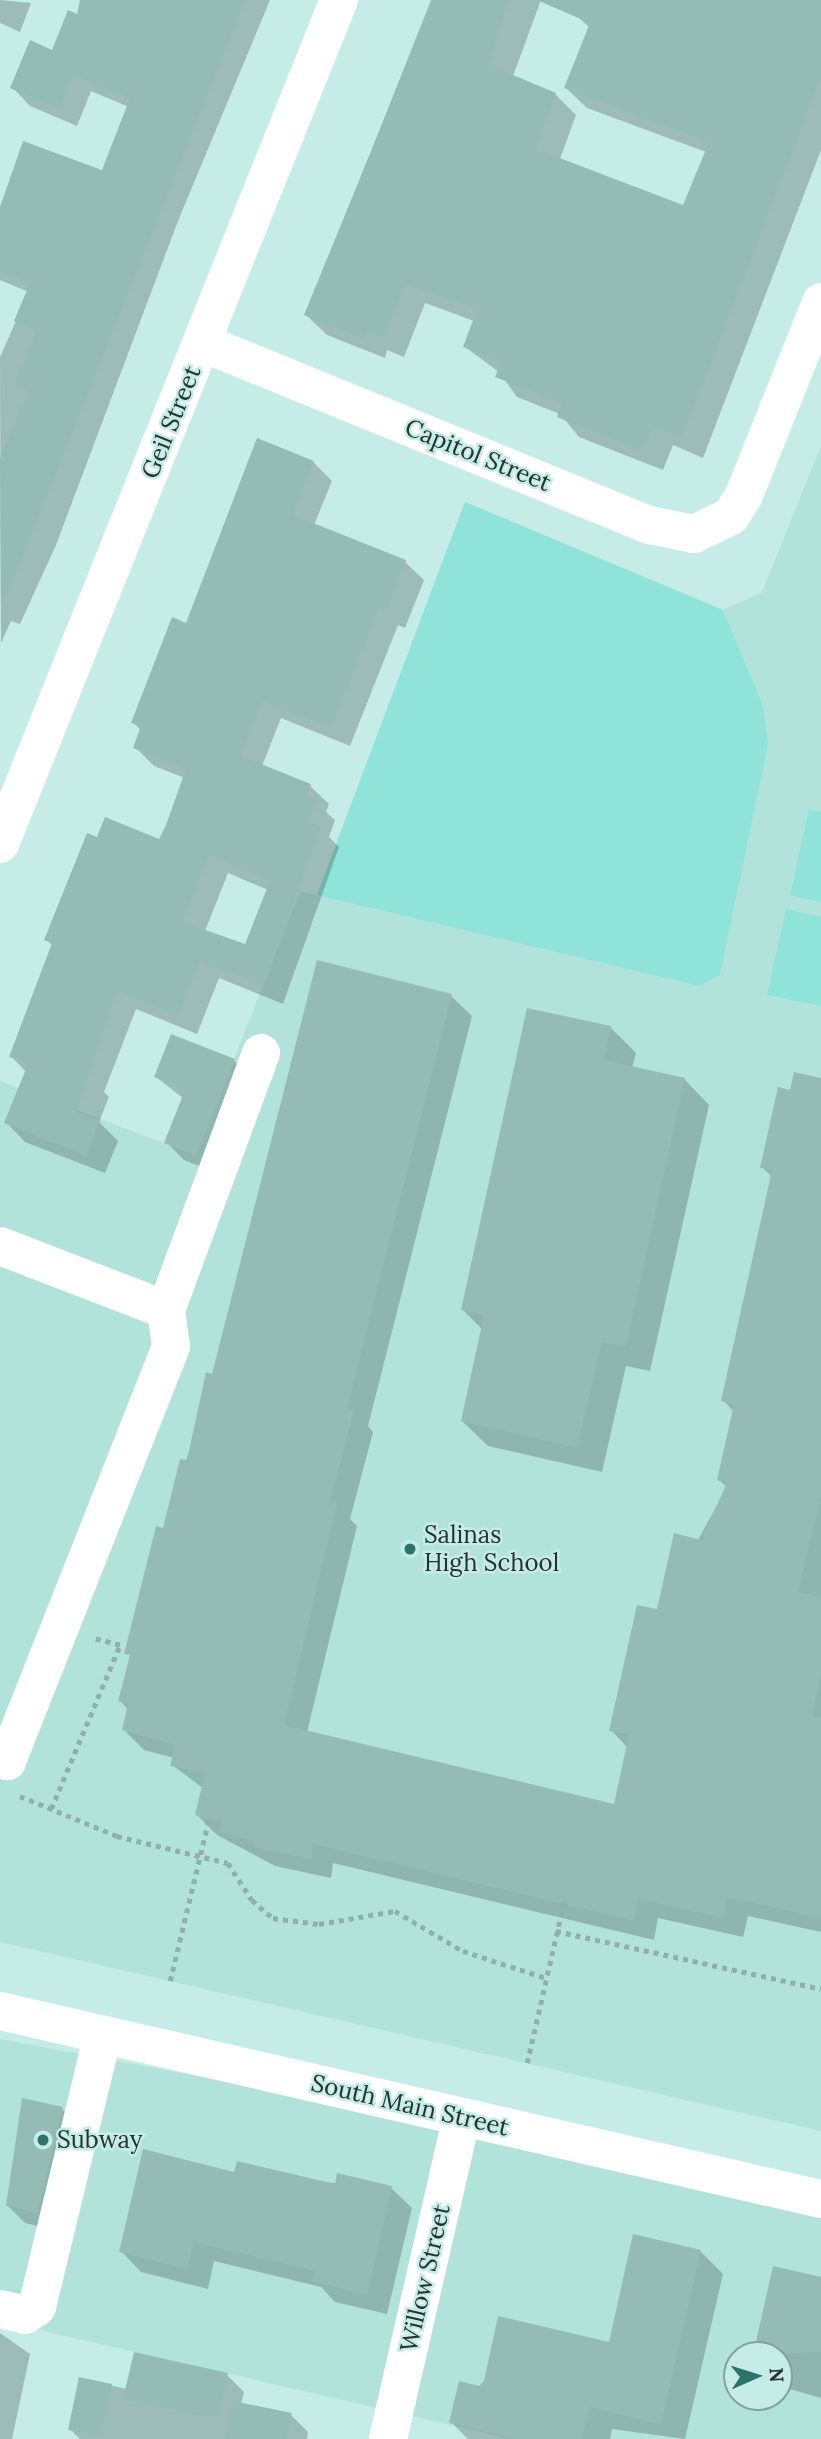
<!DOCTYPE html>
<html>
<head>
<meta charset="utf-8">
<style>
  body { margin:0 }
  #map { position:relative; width:821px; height:2439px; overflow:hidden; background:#c5ece6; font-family:Lora,serif }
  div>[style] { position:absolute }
  .built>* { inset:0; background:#b2e3db }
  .green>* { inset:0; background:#90e3d8 }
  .shadow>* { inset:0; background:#0003 }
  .building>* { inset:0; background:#95bbb5 }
  .path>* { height:4.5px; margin-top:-2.25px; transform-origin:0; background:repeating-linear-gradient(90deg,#91b0ab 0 5px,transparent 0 10px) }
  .minor>* { height:38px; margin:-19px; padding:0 19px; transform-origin:19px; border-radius:19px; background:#fff }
  .major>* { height:38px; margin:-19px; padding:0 19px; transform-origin:19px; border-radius:19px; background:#fff }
  .dots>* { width:19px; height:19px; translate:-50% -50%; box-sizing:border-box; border:4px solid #c5ece6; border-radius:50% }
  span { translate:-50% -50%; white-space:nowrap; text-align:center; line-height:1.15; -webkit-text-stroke:5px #c5ece6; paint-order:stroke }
  .street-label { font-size:24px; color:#243331 }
  .poi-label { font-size:24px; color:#243331 }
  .left { translate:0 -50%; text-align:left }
  .north { position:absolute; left:723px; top:2341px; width:70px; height:70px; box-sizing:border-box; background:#c5ece6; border:2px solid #85a29e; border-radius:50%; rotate:87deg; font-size:19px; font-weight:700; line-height:28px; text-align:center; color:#243331 }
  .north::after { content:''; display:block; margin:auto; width:24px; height:32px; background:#2b736b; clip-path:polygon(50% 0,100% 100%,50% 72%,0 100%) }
</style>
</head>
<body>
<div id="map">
  <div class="built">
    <i style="clip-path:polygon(821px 446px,821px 2131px,0 1942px,0 1081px,196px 1155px,300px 892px,317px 895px,465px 502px,723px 610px,762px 592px)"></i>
    <i style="clip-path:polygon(evenodd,0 2039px,821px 2193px,821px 2439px,511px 2439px,0 2321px,0 2039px,737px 2355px,779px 2355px,779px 2397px,737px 2397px,737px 2355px)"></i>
  </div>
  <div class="green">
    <i style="clip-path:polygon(465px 502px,723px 610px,763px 706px,768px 744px,720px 975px,700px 986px,317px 895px)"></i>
    <i style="clip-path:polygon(809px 809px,821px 812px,821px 902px,790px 895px)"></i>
    <i style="clip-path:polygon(786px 909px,821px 917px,821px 1006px,767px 995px)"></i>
  </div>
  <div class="shadow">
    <i style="clip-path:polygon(0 0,31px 3px,20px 32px,0 23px)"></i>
    <i style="clip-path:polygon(102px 0,270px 0,178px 221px,56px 545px,20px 624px,11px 621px,1px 643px,0 357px,29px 292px,0 280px,0 208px,103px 172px,129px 107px,91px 91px,77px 126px,30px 106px,13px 88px,94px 22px)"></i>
    <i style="clip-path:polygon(431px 0,541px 0,513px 76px,555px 94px,576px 115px,560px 159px,684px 207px,706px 152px,587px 108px,566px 88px,590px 28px,559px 0,821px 0,821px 150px,703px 458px,673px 445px,663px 470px,579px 437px,560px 414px,517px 397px,499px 372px,465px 347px,474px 321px,425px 303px,404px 357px,387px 350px,385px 358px,327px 335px,306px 315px)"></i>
    <i style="clip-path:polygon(evenodd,313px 462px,332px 481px,314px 525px,405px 562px,424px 580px,405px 628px,398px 625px,350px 746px,281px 718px,262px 766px,310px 786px,329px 804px,326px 812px,335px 820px,329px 837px,339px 847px,283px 1004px,219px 978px,197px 1034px,136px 1009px,104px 1092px,109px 1097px,99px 1122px,118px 1141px,105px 1173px,25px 1142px,7px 1123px,26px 1072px,11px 1056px,53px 946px,46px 939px,98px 840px,159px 841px,168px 826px,185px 778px,154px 766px,135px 747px,141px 731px,133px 722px,187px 625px,313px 462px,228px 873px,268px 890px,246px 946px,205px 931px,228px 873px)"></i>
    <i style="clip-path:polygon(451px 996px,472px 1016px,368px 1426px,373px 1432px,350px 1519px,357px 1526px,307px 1732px,615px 1806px,628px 1748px,611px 1730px,659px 1611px,727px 1487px,719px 1480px,734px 1412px,723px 1400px,772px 1177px,762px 1167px,791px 1092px,821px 1080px,821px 1932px,748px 1916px,743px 1937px,658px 1918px,654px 1940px,333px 1863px,331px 1878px,275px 1866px,217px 1835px,197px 1815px,203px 1788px,172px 1765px,174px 1758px,144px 1750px,124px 1730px,128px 1709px,120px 1701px,158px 1528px,164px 1530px,213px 1376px)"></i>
    <i style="clip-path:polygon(611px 1028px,636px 1053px,632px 1068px,684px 1079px,709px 1105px,650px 1371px,626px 1366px,602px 1472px,488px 1446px,462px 1421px,483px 1330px,463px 1310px)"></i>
    <i style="clip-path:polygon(234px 1061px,252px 1078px,214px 1172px,184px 1160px,166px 1142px,184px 1099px,156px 1077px)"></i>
    <i style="clip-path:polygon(62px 2109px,80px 2127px,55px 2230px,25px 2223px,7px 2205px)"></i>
    <i style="clip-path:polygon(236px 2174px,391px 2188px,412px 2208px,387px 2314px,335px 2302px,321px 2287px,214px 2261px,208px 2289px,141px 2272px,121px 2251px)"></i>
    <i style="clip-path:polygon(700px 2251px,723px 2274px,685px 2439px,612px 2429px,610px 2439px,468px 2439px,451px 2422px,480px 2388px,610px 2344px)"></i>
    <i style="clip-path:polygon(774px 2268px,821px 2280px,821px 2398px,779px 2386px,779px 2355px,754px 2355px)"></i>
    <i style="clip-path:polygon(0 2333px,30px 2354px,12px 2439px,0 2439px)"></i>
    <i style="clip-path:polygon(227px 2375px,244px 2392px,241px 2404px,291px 2415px,308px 2432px,307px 2439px,80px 2439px,70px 2429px,81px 2379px,127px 2389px)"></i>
  </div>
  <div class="building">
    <i style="clip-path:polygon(80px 0,246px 0,1px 611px,0 458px,28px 391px,14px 385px,36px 331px,14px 321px,30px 283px,0 271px,0 207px,23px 141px,102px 170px,130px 98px,73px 75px,59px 109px,10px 88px,30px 40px,52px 50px,68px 10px,77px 14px)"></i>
    <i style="clip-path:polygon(433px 0,509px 0,489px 65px,556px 93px,536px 149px,683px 205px,709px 142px,564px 88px,590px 23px,537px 0,821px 0,821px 77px,682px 438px,652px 426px,643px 451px,557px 417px,562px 403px,495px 377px,501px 361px,463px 347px,477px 309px,405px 284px,384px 338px,367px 331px,364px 339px,304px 315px)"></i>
    <i style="clip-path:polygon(evenodd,257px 438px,314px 461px,293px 515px,406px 560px,386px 611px,379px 608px,331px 728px,262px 701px,241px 756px,311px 784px,307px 796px,317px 800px,309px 822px,321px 827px,264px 986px,200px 961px,178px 1016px,117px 991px,77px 1112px,100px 1121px,86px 1156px,4px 1123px,28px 1064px,9px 1057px,52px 943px,44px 940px,87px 833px,97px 837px,105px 817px,159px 839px,166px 825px,186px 769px,133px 748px,141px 726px,131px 723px,172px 617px,186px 623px,257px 438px,209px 855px,270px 881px,245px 944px,183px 922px,209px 855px)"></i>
    <i style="clip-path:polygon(317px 960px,452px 994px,347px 1409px,354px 1410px,330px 1502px,337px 1504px,284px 1725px,614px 1804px,629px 1734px,609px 1731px,637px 1605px,657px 1609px,674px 1533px,701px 1540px,727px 1483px,717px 1480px,734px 1404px,721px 1401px,772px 1170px,760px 1168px,778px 1087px,790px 1090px,794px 1072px,821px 1078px,821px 1496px,798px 1592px,821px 1597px,821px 1674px,812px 1717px,821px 1718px,821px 1918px,727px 1897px,723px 1918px,638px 1899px,634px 1921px,313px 1844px,311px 1859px,253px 1847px,254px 1841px,220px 1832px,222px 1821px,195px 1815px,205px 1773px,170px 1766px,175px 1745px,122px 1730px,128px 1704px,118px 1701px,130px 1655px,124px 1654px,156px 1526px,163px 1528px,180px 1459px,187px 1460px,206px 1372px,212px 1374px)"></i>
    <i style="clip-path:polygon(527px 1008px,611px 1026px,604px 1060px,685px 1078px,626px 1347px,602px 1342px,577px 1448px,461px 1421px,484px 1315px,461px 1310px)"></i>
    <i style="clip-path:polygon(171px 1034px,235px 1059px,196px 1156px,164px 1143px,185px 1090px,154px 1077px)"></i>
    <i style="clip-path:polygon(22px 2098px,63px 2107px,37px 2213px,6px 2206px)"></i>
    <i style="clip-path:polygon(143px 2149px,234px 2172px,237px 2161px,335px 2184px,337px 2173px,392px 2186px,367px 2295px,312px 2281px,315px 2271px,194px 2242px,187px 2269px,119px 2252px)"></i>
    <i style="clip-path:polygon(633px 2234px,701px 2250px,661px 2425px,589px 2407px,582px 2439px,517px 2439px,449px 2423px,459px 2381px,479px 2386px,484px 2381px,498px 2316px,609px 2342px)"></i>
    <i style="clip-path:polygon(773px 2266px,821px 2277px,821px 2352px,753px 2355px)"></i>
    <i style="clip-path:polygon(134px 2352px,228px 2373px,217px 2419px,123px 2399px)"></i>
    <i style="clip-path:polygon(79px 2377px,112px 2384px,100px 2437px,68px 2430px)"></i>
    <i style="clip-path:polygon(233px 2401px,292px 2413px,286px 2439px,224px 2439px)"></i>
  </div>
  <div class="path">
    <i style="left:20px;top:1796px;width:105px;rotate:22.4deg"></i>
    <i style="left:117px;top:1836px;width:114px;rotate:13.7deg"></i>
    <i style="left:228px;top:1863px;width:44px;rotate:57deg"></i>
    <i style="left:252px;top:1900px;width:28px;rotate:41deg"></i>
    <i style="left:273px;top:1918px;width:46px;rotate:7.4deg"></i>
    <i style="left:319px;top:1924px;width:77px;rotate:-9.7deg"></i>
    <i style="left:395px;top:1911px;width:79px;rotate:30.5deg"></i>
    <i style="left:463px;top:1951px;width:87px;rotate:18deg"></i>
    <i style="left:51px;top:1809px;width:178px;rotate:-67.2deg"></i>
    <i style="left:120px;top:1645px;width:25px;rotate:-166deg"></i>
    <i style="left:556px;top:1931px;width:271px;rotate:12.3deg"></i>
    <i style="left:170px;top:1981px;width:168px;rotate:-76.5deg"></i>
    <i style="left:527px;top:2063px;width:165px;rotate:-77.1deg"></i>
  </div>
  <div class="minor">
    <i style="left:203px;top:343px;width:483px;rotate:22.2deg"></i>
    <i style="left:650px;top:525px;width:45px;rotate:11.6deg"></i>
    <i style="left:694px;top:534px;width:41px;rotate:-25.9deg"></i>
    <i style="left:731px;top:516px;width:25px;rotate:-58deg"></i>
    <i style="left:744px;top:495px;width:208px;rotate:-68.2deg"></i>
    <i style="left:0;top:844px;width:910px;rotate:-68.12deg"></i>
    <i style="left:0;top:1246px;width:178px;rotate:21.1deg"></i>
    <i style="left:0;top:1758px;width:8px;rotate:23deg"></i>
    <i style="left:7px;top:1761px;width:446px;rotate:-68.4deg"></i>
    <i style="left:171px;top:1346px;width:36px;rotate:-98deg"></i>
    <i style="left:166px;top:1310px;width:274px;rotate:-69.7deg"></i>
    <i style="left:0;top:2309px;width:26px;rotate:13deg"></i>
    <i style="left:25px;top:2315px;width:14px;rotate:-34deg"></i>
    <i style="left:37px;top:2307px;width:280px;rotate:-76.4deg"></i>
    <i style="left:388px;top:2439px;width:330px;rotate:-77.1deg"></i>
  </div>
  <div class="major">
    <i style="left:0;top:2011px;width:842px;rotate:12.9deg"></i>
  </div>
  <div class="dots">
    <i style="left:410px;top:1549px;background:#2b736b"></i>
    <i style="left:43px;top:2140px;background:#2b736b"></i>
  </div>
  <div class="street-label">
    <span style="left:171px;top:422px;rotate:-68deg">Geil Street</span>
    <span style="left:478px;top:455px;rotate:22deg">Capitol Street</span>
    <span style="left:410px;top:2105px;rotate:13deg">South Main Street</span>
    <span style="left:425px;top:2278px;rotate:-77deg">Willow Street</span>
  </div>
  <div class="poi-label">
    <span class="left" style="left:424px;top:1549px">Salinas<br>High School</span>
    <span class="left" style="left:57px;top:2140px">Subway</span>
  </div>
  <div class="north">N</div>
</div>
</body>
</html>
